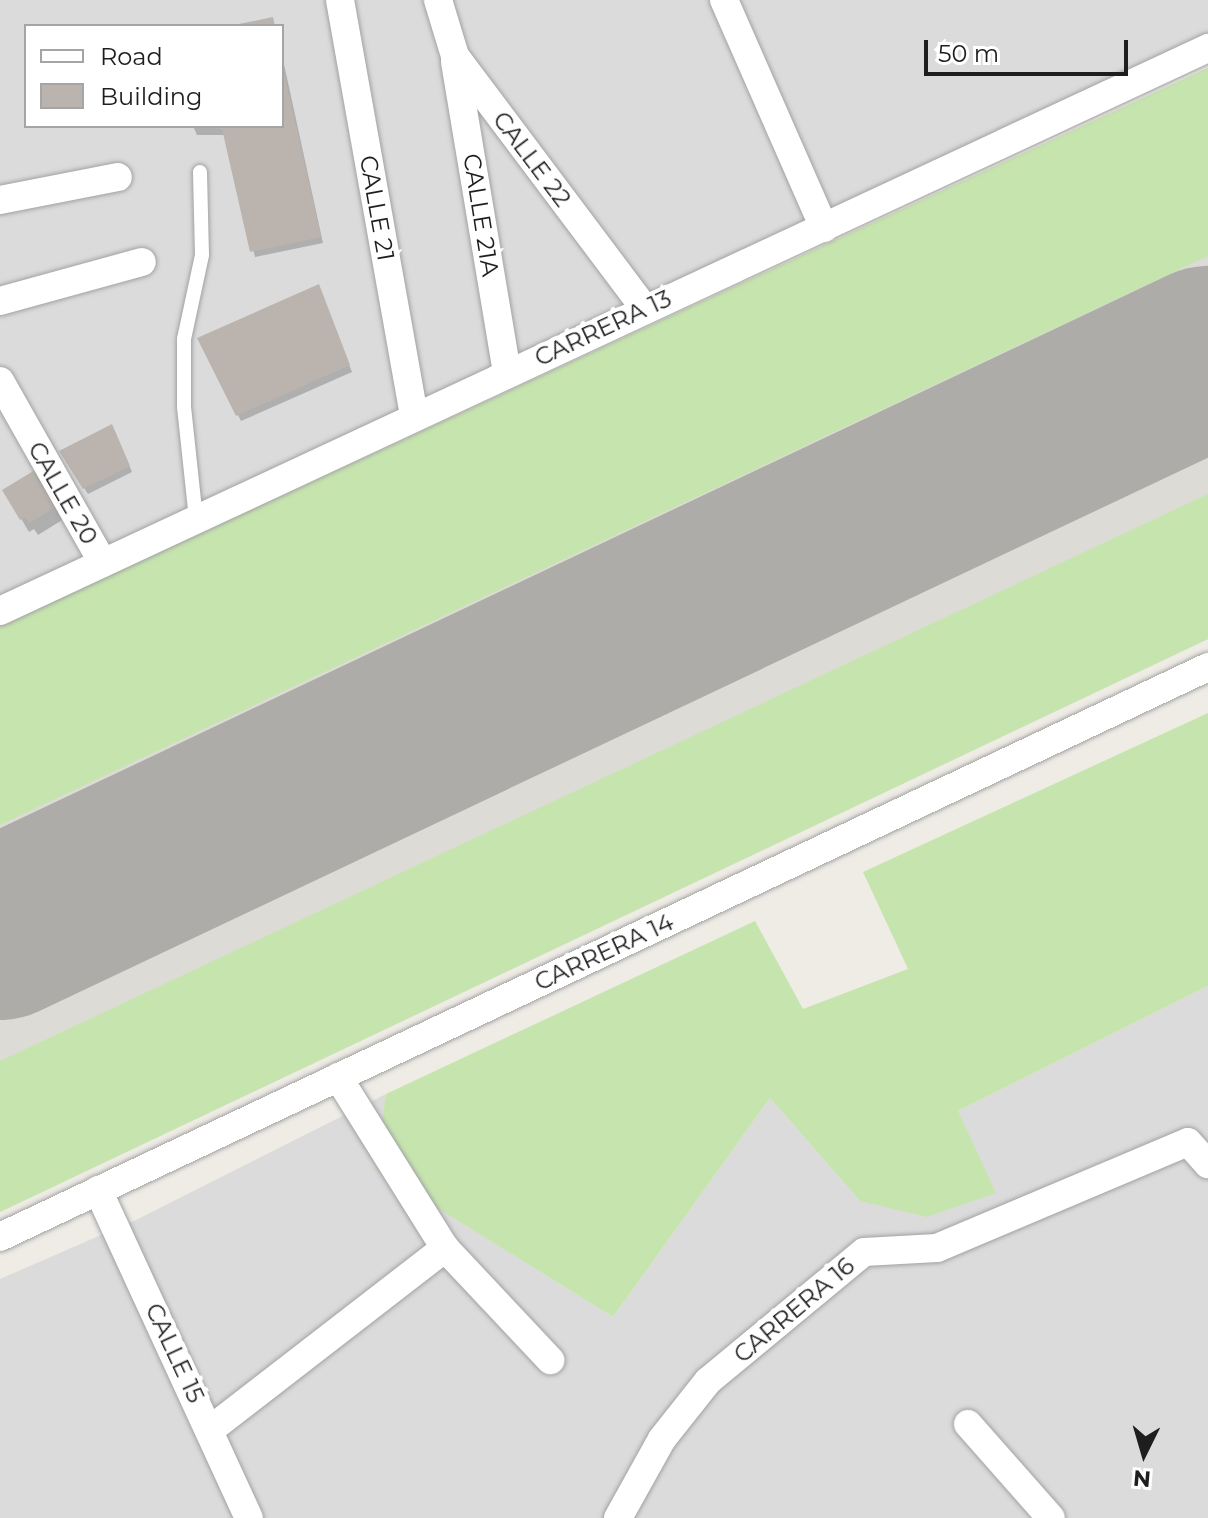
<!DOCTYPE html>
<html>
<head>
<meta charset="utf-8">
<style>
  body { margin:0 }
  #map { position:relative; width:1208px; height:1518px; overflow:hidden; background:#eeece5; font-family:Montserrat,sans-serif }
  div>[style] { position:absolute }
  .residential>* { inset:0; background:#dcdbdb }
  .airport>* { inset:0; background:#dddbd6 }
  .grass>* { inset:0; background:#c6e5ae }
  .shadow>* { inset:0; background:#0003 }
  .runway>* { height:182px; margin:-91px; padding:0 91px; transform-origin:91px; border-radius:91px; background:#adaca8 }
  .building>* { inset:0; background:#bbb4ae }
  .roads { filter:drop-shadow(0 0 2px #a2a2a2) drop-shadow(0 0 2px #a2a2a2) }
  .lane>* { height:14px; margin:-7px; padding:0 7px; transform-origin:7px; border-radius:7px; background:#fff }
  .street>* { height:28px; margin:-14px; padding:0 14px; transform-origin:14px; border-radius:14px; background:#fff }
  span { translate:-50% -50%; white-space:nowrap; text-align:center; line-height:1.15; -webkit-text-stroke:8px #fff; paint-order:stroke }
  .street-label { font-size:24px; color:#1e1e1e }
  .legend { position:absolute; left:24px; top:24px; width:260px; height:104px; box-sizing:border-box; background:#fff; border:2px solid #a5a5a5; margin:0; padding:10px 14px; list-style:none; font-size:24px; color:#1e1e1e }
  .legend li { display:flex; align-items:center; gap:16px; height:40px }
  .legend b { width:40px; border:2px solid #a5a5a5 }
  .north { position:absolute; left:1104px; top:1414px; width:80px; height:80px; -webkit-text-stroke:6px #fff; paint-order:stroke; rotate:185deg; font-size:22px; font-weight:700; line-height:32px; text-align:center; color:#1e1e1e }
  .north::after { content:''; display:block; margin:auto; width:28px; height:36px; background:#1e1e1e; clip-path:polygon(50% 0,100% 100%,50% 72%,0 100%) }
  .scale { position:absolute; left:924px; top:40px; width:204px; height:36px; box-sizing:border-box; border:4px solid #1e1e1e; border-top:0; padding-left:10px; font-size:24px; line-height:28px; white-space:nowrap; color:#1e1e1e; -webkit-text-stroke:6px #fff; paint-order:stroke }
</style>
</head>
<body>
<div id="map">
  <div class="residential">
    <i style="clip-path:polygon(evenodd,0 0,1208px 0,1208px 54px,0 601px,0 0,26px 26px,282px 26px,282px 126px,26px 126px,26px 26px)"></i>
    <i style="clip-path:polygon(1208px 986px,1208px 1518px,0 1518px,0 1279px,138px 1219px,386px 1094px,376px 1169px,613px 1317px,770px 1098px,860px 1201px,958px 1111px)"></i>
  </div>
  <div class="airport">
    <i style="clip-path:polygon(1208px 68px,1208px 639px,0 1212px,0 626px)"></i>
  </div>
  <div class="grass">
    <i style="clip-path:polygon(1208px 68px,1208px 256px,0 825px,0 626px)"></i>
    <i style="clip-path:polygon(1208px 494px,1208px 639px,0 1212px,0 1061px)"></i>
    <i style="clip-path:polygon(1208px 713px,1208px 986px,958px 1111px,996px 1193px,927px 1217px,860px 1201px,770px 1098px,613px 1317px,375px 1169px,386px 1094px,755px 921px,803px 1009px,908px 969px,863px 872px)"></i>
  </div>
  <div class="shadow">
    <i style="clip-path:polygon(282px 55px,323px 243px,255px 257px,226px 135px,197px 135px,193px 126px,282px 126px)"></i>
    <i style="clip-path:polygon(321px 293px,352px 372px,241px 421px,200px 339px)"></i>
    <i style="clip-path:polygon(115px 432px,132px 472px,88px 494px,61px 452px)"></i>
    <i style="clip-path:polygon(40px 470px,67px 517px,38px 535px,34px 529px,29px 532px,5px 491px)"></i>
  </div>
  <div class="runway">
    <i style="left:0;top:929px;width:1337px;rotate:-25.34deg"></i>
  </div>
  <div class="building">
    <i style="clip-path:polygon(273px 17px,275px 26px,234px 26px,234px 25px)"></i>
    <i style="clip-path:polygon(282px 64px,321px 237px,250px 252px,222px 129px,191px 126px,282px 126px)"></i>
    <i style="clip-path:polygon(319px 284px,350px 365px,236px 416px,197px 338px)"></i>
    <i style="clip-path:polygon(112px 424px,130px 466px,83px 489px,59px 451px)"></i>
    <i style="clip-path:polygon(40px 467px,62px 503px,29px 523px,25px 517px,20px 520px,2px 490px)"></i>
  </div>
  <div class="roads">
    <div class="lane">
      <i style="left:196px;top:519px;width:113px;rotate:-96.1deg"></i>
      <i style="left:184px;top:407px;width:68px;rotate:-90deg"></i>
      <i style="left:184px;top:339px;width:86px;rotate:-77.9deg"></i>
      <i style="left:202px;top:255px;width:83px;rotate:-91.4deg"></i>
    </div>
    <div class="street">
      <i style="left:340px;top:0;width:423px;rotate:79.9deg"></i>
      <i style="left:438px;top:0;width:59px;rotate:73.1deg"></i>
      <i style="left:455px;top:56px;width:316px;rotate:53.1deg"></i>
      <i style="left:724px;top:0;width:249px;rotate:66.3deg"></i>
      <i style="left:455px;top:62px;width:315px;rotate:80.5deg"></i>
      <i style="left:0;top:200px;width:120px;rotate:-11deg"></i>
      <i style="left:0;top:301px;width:147px;rotate:-15.4deg"></i>
      <i style="left:0;top:381px;width:209px;rotate:60.5deg"></i>
      <i style="left:0;top:611px;width:1333px;rotate:-24.99deg"></i>
      <i style="left:338px;top:1077px;width:202px;rotate:58deg"></i>
      <i style="left:445px;top:1248px;width:154px;rotate:46.8deg"></i>
      <i style="left:98px;top:1190px;width:361px;rotate:65.3deg"></i>
      <i style="left:0;top:1237px;width:1336px;rotate:-25.26deg"></i>
      <i style="left:968px;top:1424px;width:125px;rotate:48.6deg"></i>
      <i style="left:211px;top:1429px;width:296px;rotate:-37.7deg"></i>
      <i style="left:618px;top:1518px;width:90px;rotate:-60.9deg"></i>
      <i style="left:662px;top:1439px;width:74px;rotate:-51.6deg"></i>
      <i style="left:708px;top:1381px;width:202px;rotate:-39.6deg"></i>
      <i style="left:864px;top:1252px;width:73px;rotate:-3.1deg"></i>
      <i style="left:937px;top:1248px;width:272px;rotate:-22.9deg"></i>
      <i style="left:1188px;top:1142px;width:30px;rotate:48deg"></i>
    </div>
  </div>
  <div class="street-label">
    <span style="left:532px;top:159px;rotate:53deg">CALLE 22</span>
    <span style="left:377px;top:208px;rotate:80deg">CALLE 21</span>
    <span style="left:481px;top:215px;rotate:81deg">CALLE 21A</span>
    <span style="left:603px;top:328px;rotate:-25deg">CARRERA 13</span>
    <span style="left:63px;top:493px;rotate:60deg">CALLE 20</span>
    <span style="left:604px;top:952px;rotate:-25deg">CARRERA 14</span>
    <span style="left:794px;top:1310px;rotate:-40deg">CARRERA 16</span>
    <span style="left:175px;top:1353px;rotate:65deg">CALLE 15</span>
  </div>
  <ul class="legend">
  <li><b style="height:10px;background:#fff"></b>Road</li>
  <li><b style="height:22px;background:#bbb4ae"></b>Building</li>
  </ul>
  <div class="north">N</div>
  <div class="scale">50 m</div>
</div>
</body>
</html>
